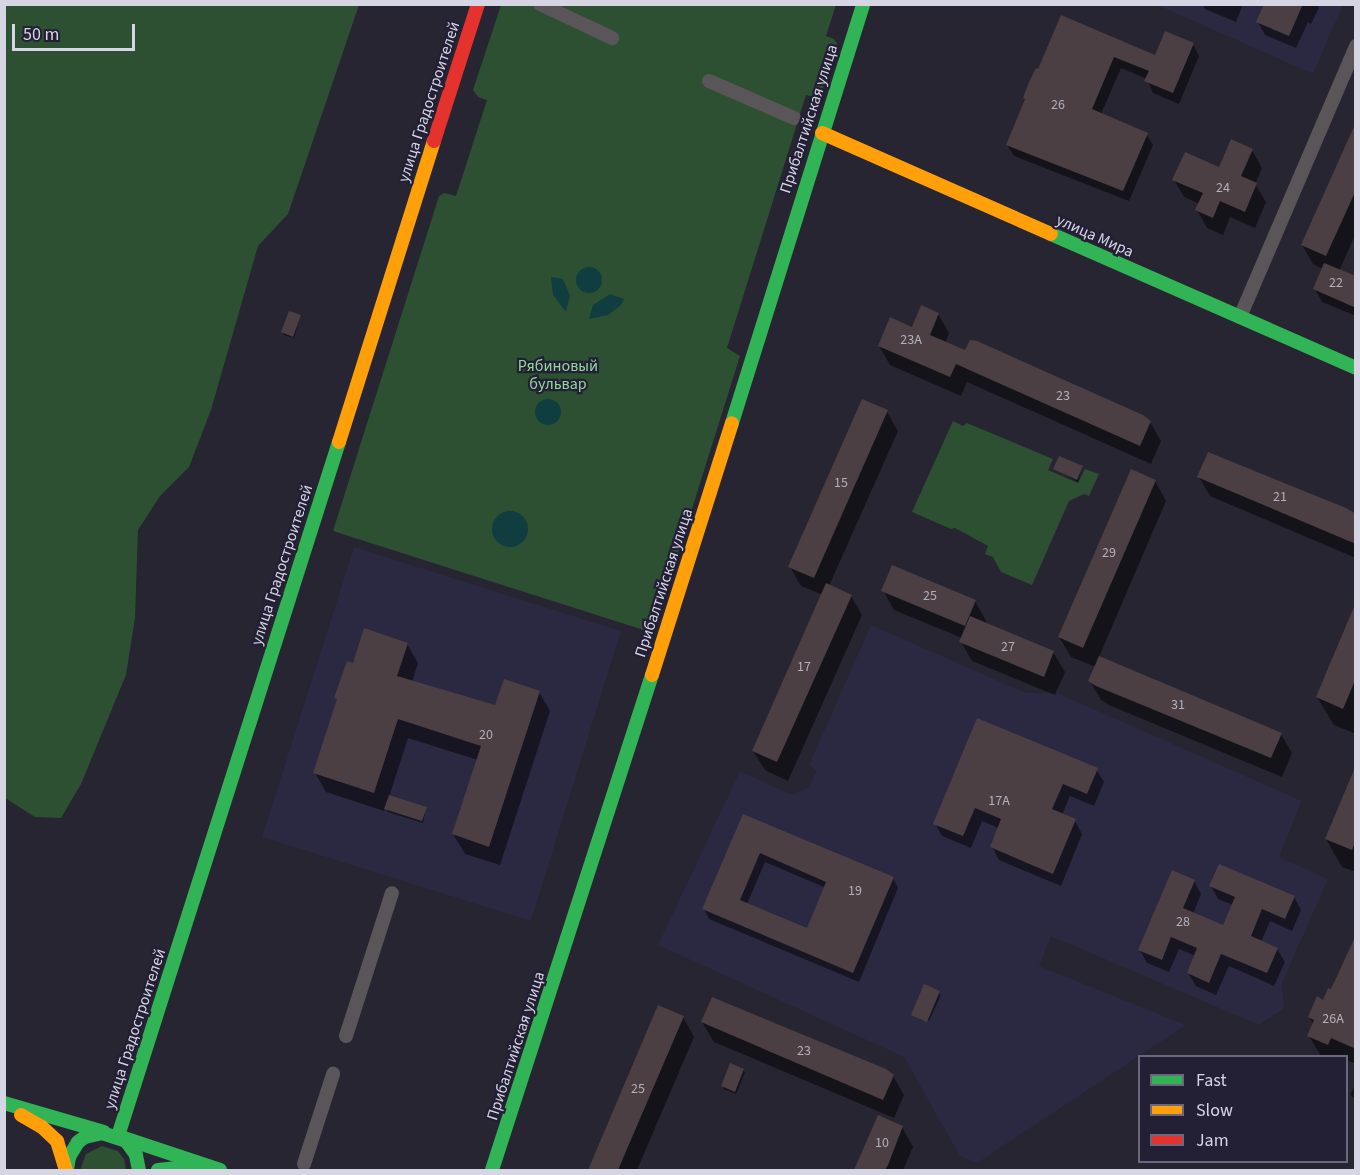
<!DOCTYPE html>
<html>
<head>
<meta charset="utf-8">
<style>
  body { margin:0 }
  #map { position:relative; width:1360px; height:1175px; overflow:hidden; background:#262531; font-family:"Source Sans 3",sans-serif }
  div>[style] { position:absolute }
  .built>* { inset:0; background:#2b2841 }
  .green>* { inset:0; background:#2c5031 }
  .water>* { inset:0; background:#103d40 }
  .round { border-radius:50% }
  .shadow>* { inset:0; background:#0007 }
  .building>* { inset:0; background:#4b3f43 }
  .street>* { height:14px; margin:-7px; padding:0 7px; transform-origin:7px; border-radius:7px; background:#5a5558 }
  .fast>* { height:14px; margin:-7px; padding:0 7px; transform-origin:7px; border-radius:7px; background:#30b455 }
  .slow>* { height:14px; margin:-7px; padding:0 7px; transform-origin:7px; border-radius:7px; background:#ff9f0a }
  .jam>* { height:14px; margin:-7px; padding:0 7px; transform-origin:7px; border-radius:7px; background:#e5322d }
  span { translate:-50% -50%; white-space:nowrap; text-align:center; line-height:1.15; -webkit-text-stroke:4.5px #232036; paint-order:stroke }
  .number-label { font-size:14px; color:#b3b0bc }
  .number-label span { -webkit-text-stroke-width:0 }
  .street-label { font-size:16px; color:#d6d5e4 }
  .park-label { font-size:16px; color:#93d998 }
  .frame { position:absolute; inset:0; border:6px solid #d6d5e4; pointer-events:none }
  .legend { position:absolute; left:1138px; top:1055px; width:210px; height:108px; box-sizing:border-box; background:#232036; border:2px solid #6b687c; margin:0; padding:8px 10px; list-style:none; font-size:18px; color:#d6d5e4 }
  .legend li { display:flex; align-items:center; gap:12px; height:30px }
  .legend b { width:30px; border:2px solid #6b687c }
  .scale { position:absolute; left:12px; top:24px; width:123px; height:27px; box-sizing:border-box; border:3px solid #d6d5e4; border-top:0; padding-left:8px; font-size:18px; line-height:21px; white-space:nowrap; color:#d6d5e4; -webkit-text-stroke:4px #232036; paint-order:stroke }
</style>
</head>
<body>
<div id="map">
  <div class="built">
    <i style="clip-path:polygon(1157px 5px,1343px 5px,1313px 74px)"></i>
    <i style="clip-path:polygon(354px 547px,621px 631px,531px 921px,262px 837px)"></i>
    <i style="clip-path:polygon(871px 625px,1026px 693px,1057px 693px,1302px 801px,1279px 857px,1328px 879px,1282px 983px,1284px 1008px,1259px 1025px,1051px 936px,1039px 966px,1186px 1025px,977px 1163px,960px 1156px,904px 1057px,658px 945px,740px 771px,792px 795px,809px 787px,817px 771px,809px 765px)"></i>
  </div>
  <div class="green">
    <i style="clip-path:polygon(5px 4px,359px 5px,288px 214px,258px 246px,211px 410px,189px 467px,160px 496px,138px 530px,135px 618px,126px 675px,81px 784px,61px 818px,35px 817px,5px 798px)"></i>
    <i style="clip-path:polygon(501px 5px,836px 5px,826px 36px,834px 39px,837px 44px,821px 94px,815px 97px,806px 95px,727px 348px,740px 356px,653px 633px,333px 531px,439px 196px,444px 193px,456px 196px,487px 100px,478px 97px,473px 90px)"></i>
    <i style="clip-path:polygon(953px 421px,963px 426px,967px 423px,1053px 459px,1048px 470px,1078px 483px,1085px 469px,1099px 474px,1089px 496px,1084px 494px,1069px 501px,1032px 585px,1001px 572px,993px 557px,985px 554px,988px 546px,955px 528px,951px 529px,912px 512px)"></i>
    <i style="clip-path:polygon(102px 1146px,118px 1151px,124px 1159px,126px 1170px,80px 1170px,86px 1154px)"></i>
  </div>
  <div class="water">
    <i class="round" style="left:576px;top:267px;width:26px;height:26px"></i>
    <i style="clip-path:polygon(551px 277px,563px 279px,570px 296px,566px 312px,553px 295px)"></i>
    <i style="clip-path:polygon(610px 294px,624px 299px,621px 305px,608px 315px,589px 319px,593px 305px)"></i>
    <i class="round" style="left:535px;top:399px;width:26px;height:26px"></i>
    <i class="round" style="left:492px;top:511px;width:36px;height:36px"></i>
  </div>
  <div class="shadow">
    <i style="clip-path:polygon(1202px 4px,1243px 4px,1236px 22px,1205px 9px)"></i>
    <i style="clip-path:polygon(1266px 4px,1317px 4px,1319px 8px,1311px 24px,1308px 22px,1296px 48px,1265px 35px,1258px 22px)"></i>
    <i style="clip-path:polygon(1062px 17px,1156px 57px,1193px 44px,1199px 56px,1179px 104px,1153px 93px,1147px 79px,1121px 68px,1101px 114px,1146px 134px,1153px 145px,1129px 201px,1014px 156px,1007px 145px)"></i>
    <i style="clip-path:polygon(1356px 125px,1356px 233px,1339px 271px,1356px 278px,1356px 316px,1322px 302px,1315px 289px,1323px 269px,1313px 264px,1302px 245px)"></i>
    <i style="clip-path:polygon(1252px 150px,1262px 168px,1255px 184px,1266px 202px,1255px 228px,1230px 217px,1223px 235px,1207px 228px,1197px 210px,1200px 204px,1184px 197px,1174px 180px,1220px 169px)"></i>
    <i style="clip-path:polygon(938px 314px,949px 333px,945px 343px,1150px 422px,1161px 441px,1151px 464px,967px 382px,961px 396px,890px 365px,879px 346px)"></i>
    <i style="clip-path:polygon(300px 316px,294px 338px,284px 335px,283px 332px)"></i>
    <i style="clip-path:polygon(887px 412px,898px 431px,829px 586px,851px 596px,862px 615px,788px 781px,765px 770px,753px 751px,823px 595px,801px 586px,790px 567px)"></i>
    <i style="clip-path:polygon(1082px 468px,1078px 482px,1055px 469px)"></i>
    <i style="clip-path:polygon(1199px 477px,1356px 516px,1356px 558px,1210px 496px)"></i>
    <i style="clip-path:polygon(1155px 481px,1166px 501px,1099px 657px,1281px 734px,1292px 753px,1282px 777px,1109px 705px,1101px 700px,1090px 681px,1096px 667px,1071px 657px,1059px 637px)"></i>
    <i style="clip-path:polygon(883px 590px,975px 601px,986px 621px,985px 624px,1053px 652px,1065px 672px,1055px 695px,972px 661px,961px 642px,962px 638px,894px 610px)"></i>
    <i style="clip-path:polygon(1356px 606px,1356px 734px,1334px 725px,1317px 697px)"></i>
    <i style="clip-path:polygon(407px 644px,418px 663px,412px 682px,496px 707px,539px 692px,550px 711px,500px 865px,465px 854px,453px 834px,478px 760px,408px 738px,389px 797px,426px 808px,423px 823px,388px 812px,385px 808px,384px 811px,326px 792px,315px 773px,338px 702px,336px 698px,354px 665px)"></i>
    <i style="clip-path:polygon(978px 720px,1096px 769px,1104px 782px,1094px 806px,1070px 796px,1062px 815px,1075px 821px,1082px 834px,1061px 886px,999px 860px,992px 847px,999px 828px,982px 821px,971px 848px,942px 836px,935px 823px)"></i>
    <i style="clip-path:polygon(1356px 768px,1356px 872px,1342px 867px,1326px 839px)"></i>
    <i style="clip-path:polygon(evenodd,744px 816px,893px 878px,898px 888px,859px 982px,709px 919px,704px 909px,744px 816px,765px 862px,826px 888px,808px 930px,747px 904px,765px 862px)"></i>
    <i style="clip-path:polygon(1194px 881px,1201px 894px,1193px 914px,1224px 927px,1233px 905px,1218px 899px,1211px 886px,1294px 897px,1301px 910px,1292px 931px,1270px 921px,1261px 942px,1277px 949px,1285px 962px,1274px 986px,1229px 966px,1216px 995px,1196px 986px,1188px 973px,1196px 956px,1179px 949px,1169px 972px,1147px 963px,1140px 950px)"></i>
    <i style="clip-path:polygon(1356px 939px,1356px 1064px,1346px 1060px,1346px 1056px,1321px 1056px,1309px 1036px,1314px 1025px,1309px 1017px,1332px 991px)"></i>
    <i style="clip-path:polygon(925px 986px,941px 995px,929px 1021px,913px 1014px)"></i>
    <i style="clip-path:polygon(712px 998px,893px 1076px,904px 1095px,894px 1118px,714px 1042px,702px 1022px)"></i>
    <i style="clip-path:polygon(659px 1007px,683px 1017px,694px 1037px,637px 1170px,590px 1170px)"></i>
    <i style="clip-path:polygon(743px 1070px,745px 1072px,736px 1094px,724px 1089px,722px 1086px)"></i>
    <i style="clip-path:polygon(1356px 1083px,1356px 1099px,1350px 1095px)"></i>
    <i style="clip-path:polygon(879px 1117px,902px 1127px,913px 1147px,903px 1170px,855px 1170px)"></i>
  </div>
  <div class="building">
    <i style="clip-path:polygon(1264px 4px,1303px 4px,1289px 36px,1256px 22px)"></i>
    <i style="clip-path:polygon(1061px 15px,1155px 55px,1165px 31px,1194px 43px,1173px 93px,1144px 81px,1149px 71px,1114px 57px,1092px 109px,1148px 133px,1123px 191px,1006px 145px,1025px 99px,1023px 98px,1029px 82px,1036px 68px,1038px 69px)"></i>
    <i style="clip-path:polygon(1356px 122px,1356px 190px,1326px 256px,1301px 245px)"></i>
    <i style="clip-path:polygon(1231px 139px,1253px 149px,1241px 176px,1257px 183px,1245px 212px,1220px 201px,1213px 218px,1195px 210px,1203px 193px,1172px 180px,1185px 152px,1219px 167px)"></i>
    <i style="clip-path:polygon(1324px 263px,1356px 276px,1356px 308px,1313px 289px)"></i>
    <i style="clip-path:polygon(921px 305px,939px 313px,930px 335px,965px 350px,970px 340px,977px 341px,1143px 415px,1151px 421px,1140px 446px,956px 364px,950px 377px,878px 346px,890px 317px,912px 327px)"></i>
    <i style="clip-path:polygon(289px 311px,301px 315px,293px 337px,281px 332px)"></i>
    <i style="clip-path:polygon(862px 399px,888px 410px,814px 578px,788px 567px)"></i>
    <i style="clip-path:polygon(1208px 452px,1346px 508px,1356px 514px,1356px 544px,1197px 477px)"></i>
    <i style="clip-path:polygon(1059px 456px,1083px 466px,1077px 480px,1053px 469px)"></i>
    <i style="clip-path:polygon(1131px 469px,1156px 480px,1083px 648px,1058px 637px)"></i>
    <i style="clip-path:polygon(892px 565px,976px 600px,965px 626px,881px 591px)"></i>
    <i style="clip-path:polygon(826px 583px,852px 595px,777px 762px,752px 751px)"></i>
    <i style="clip-path:polygon(1356px 602px,1356px 678px,1343px 709px,1316px 697px)"></i>
    <i style="clip-path:polygon(970px 616px,1054px 651px,1044px 677px,959px 642px)"></i>
    <i style="clip-path:polygon(364px 628px,408px 643px,397px 676px,495px 705px,504px 679px,540px 691px,489px 847px,452px 834px,481px 746px,398px 719px,374px 793px,313px 773px,337px 699px,334px 698px,347px 661px,353px 663px)"></i>
    <i style="clip-path:polygon(1099px 656px,1282px 733px,1271px 758px,1096px 686px,1088px 681px)"></i>
    <i style="clip-path:polygon(977px 718px,1098px 768px,1087px 794px,1063px 784px,1052px 809px,1076px 819px,1053px 874px,990px 847px,1001px 819px,975px 808px,963px 836px,933px 824px)"></i>
    <i style="clip-path:polygon(1356px 765px,1356px 840px,1352px 850px,1325px 839px)"></i>
    <i style="clip-path:polygon(389px 795px,427px 807px,422px 821px,384px 809px)"></i>
    <i style="clip-path:polygon(evenodd,743px 814px,894px 877px,853px 973px,702px 909px,743px 814px,760px 853px,826px 882px,807px 928px,740px 900px,760px 853px)"></i>
    <i style="clip-path:polygon(1219px 864px,1295px 896px,1285px 919px,1262px 909px,1251px 936px,1278px 948px,1267px 973px,1221px 954px,1209px 983px,1187px 973px,1197px 948px,1171px 937px,1162px 960px,1138px 950px,1172px 870px,1195px 880px,1183px 908px,1223px 925px,1235px 897px,1209px 886px)"></i>
    <i style="clip-path:polygon(1356px 935px,1356px 1049px,1331px 1038px,1328px 1045px,1307px 1036px,1314px 1020px,1308px 1017px,1317px 996px,1323px 1000px,1328px 988px,1331px 989px)"></i>
    <i style="clip-path:polygon(924px 984px,940px 991px,927px 1022px,911px 1015px)"></i>
    <i style="clip-path:polygon(712px 997px,886px 1069px,894px 1075px,883px 1100px,701px 1022px)"></i>
    <i style="clip-path:polygon(658px 1005px,684px 1016px,618px 1170px,588px 1170px)"></i>
    <i style="clip-path:polygon(730px 1063px,744px 1069px,735px 1092px,721px 1086px)"></i>
    <i style="clip-path:polygon(878px 1115px,903px 1126px,888px 1165px,885px 1170px,854px 1170px)"></i>
  </div>
  <div class="street">
    <i style="left:540px;top:4px;width:80px;rotate:25.3deg"></i>
    <i style="left:709px;top:81px;width:93px;rotate:23.5deg"></i>
    <i style="left:1240px;top:317px;width:295px;rotate:-66.8deg"></i>
    <i style="left:346px;top:1036px;width:150px;rotate:-72.2deg"></i>
    <i style="left:304px;top:1164px;width:95px;rotate:-72.1deg"></i>
  </div>
  <div class="fast">
    <i style="left:1051px;top:234px;width:333px;rotate:23.7deg"></i>
    <i style="left:732px;top:423px;width:439px;rotate:-72.6deg"></i>
    <i style="left:4px;top:1103px;width:104px;rotate:16.2deg"></i>
    <i style="left:67px;top:1170px;width:13px;rotate:-81deg"></i>
    <i style="left:69px;top:1157px;width:17px;rotate:-59deg"></i>
    <i style="left:78px;top:1142px;width:9px;rotate:-36deg"></i>
    <i style="left:85px;top:1137px;width:17px;rotate:-13deg"></i>
    <i style="left:102px;top:1133px;width:25px;rotate:18deg"></i>
    <i style="left:126px;top:1141px;width:17px;rotate:54deg"></i>
    <i style="left:136px;top:1155px;width:15px;rotate:79deg"></i>
    <i style="left:158px;top:1170px;width:36px;rotate:-6deg"></i>
    <i style="left:220px;top:1170px;width:108px;rotate:-161.6deg"></i>
    <i style="left:118px;top:1136px;width:728px;rotate:-72.34deg"></i>
    <i style="left:492px;top:1170px;width:520px;rotate:-72.09deg"></i>
  </div>
  <div class="slow">
    <i style="left:822px;top:133px;width:250px;rotate:23.8deg"></i>
    <i style="left:339px;top:442px;width:316px;rotate:-72.5deg"></i>
    <i style="left:652px;top:675px;width:264px;rotate:-72.4deg"></i>
    <i style="left:21px;top:1115px;width:24px;rotate:30deg"></i>
    <i style="left:42px;top:1127px;width:21px;rotate:43deg"></i>
    <i style="left:57px;top:1141px;width:30px;rotate:73deg"></i>
  </div>
  <div class="jam">
    <i style="left:434px;top:141px;width:144px;rotate:-72.2deg"></i>
  </div>
  <div class="number-label">
    <span style="left:1058px;top:105px">26</span>
    <span style="left:1223px;top:188px">24</span>
    <span style="left:1336px;top:283px">22</span>
    <span style="left:911px;top:340px">23А</span>
    <span style="left:1063px;top:396px">23</span>
    <span style="left:841px;top:483px">15</span>
    <span style="left:1280px;top:497px">21</span>
    <span style="left:1109px;top:553px">29</span>
    <span style="left:930px;top:596px">25</span>
    <span style="left:1008px;top:647px">27</span>
    <span style="left:804px;top:667px">17</span>
    <span style="left:1178px;top:705px">31</span>
    <span style="left:486px;top:735px">20</span>
    <span style="left:999px;top:801px">17А</span>
    <span style="left:855px;top:891px">19</span>
    <span style="left:1183px;top:922px">28</span>
    <span style="left:1333px;top:1019px">26А</span>
    <span style="left:804px;top:1051px">23</span>
    <span style="left:638px;top:1089px">25</span>
    <span style="left:882px;top:1143px">10</span>
  </div>
  <div class="street-label">
    <span style="left:429px;top:102px;rotate:-72deg">улица Градостроителей</span>
    <span style="left:809px;top:119px;rotate:-72deg">Прибалтийская улица</span>
    <span style="left:1095px;top:236px;rotate:24deg">улица Мира</span>
    <span style="left:282px;top:565px;rotate:-72deg">улица Градостроителей</span>
    <span style="left:664px;top:583px;rotate:-72deg">Прибалтийская улица</span>
    <span style="left:135px;top:1029px;rotate:-72deg">улица Градостроителей</span>
    <span style="left:516px;top:1046px;rotate:-72deg">Прибалтийская улица</span>
  </div>
  <div class="park-label">
    <span style="left:558px;top:375px">Рябиновый<br>бульвар</span>
  </div>
  <div class="frame"></div>
  <ul class="legend">
  <li><b style="height:8px;background:#30b455"></b>Fast</li>
  <li><b style="height:8px;background:#ff9f0a"></b>Slow</li>
  <li><b style="height:8px;background:#e5322d"></b>Jam</li>
  </ul>
  <div class="scale">50 m</div>
</div>
</body>
</html>
